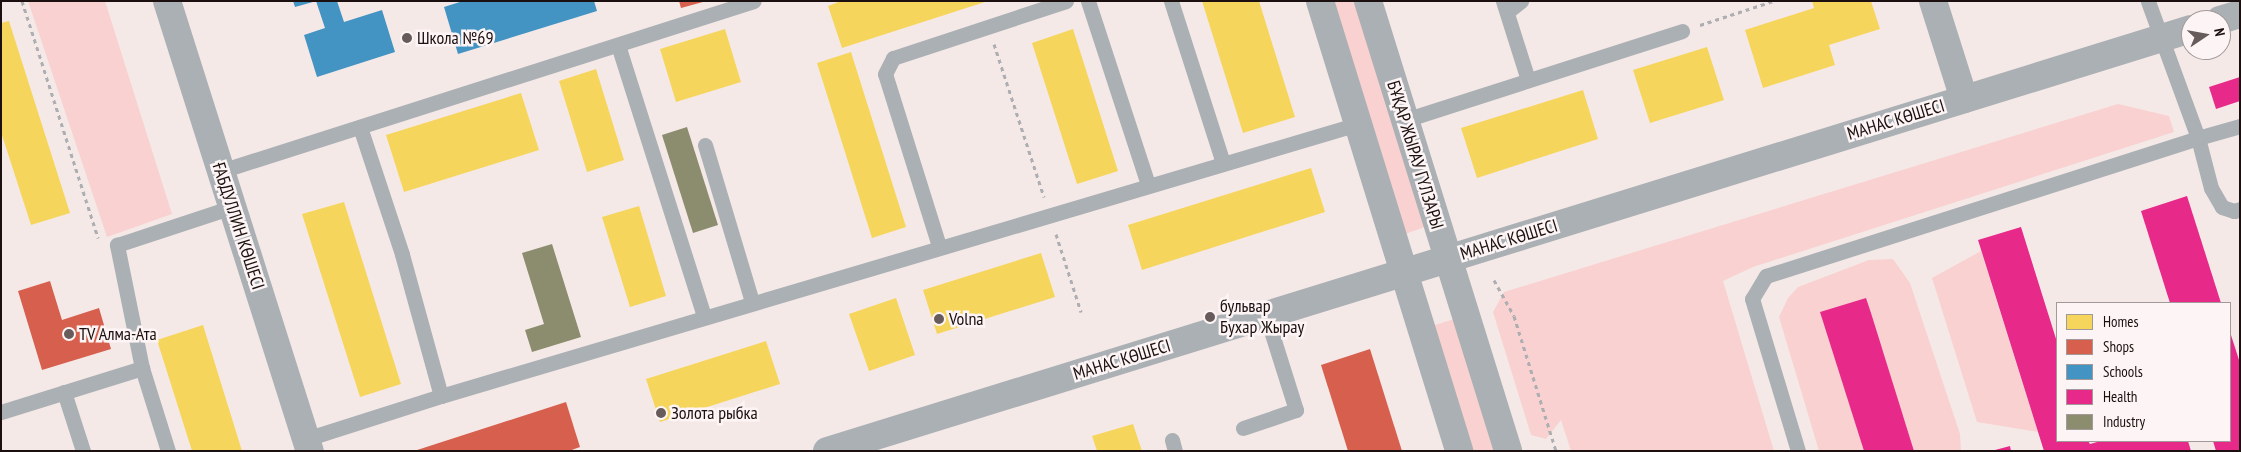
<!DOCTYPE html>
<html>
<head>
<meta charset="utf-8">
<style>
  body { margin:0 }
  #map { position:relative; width:2241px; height:452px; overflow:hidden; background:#f5e9e8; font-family:"PT Sans Narrow",sans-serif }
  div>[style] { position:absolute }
  .green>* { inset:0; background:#f8d1d0 }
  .homes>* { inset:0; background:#f6d55c }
  .shops>* { inset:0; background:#d6604d }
  .schools>* { inset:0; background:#4393c3 }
  .health>* { inset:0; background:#e7298a }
  .industry>* { inset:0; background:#8c8c6e }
  .path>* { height:3px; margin-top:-1.5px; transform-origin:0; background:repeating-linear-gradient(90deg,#acaeb1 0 4px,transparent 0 8px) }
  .service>* { height:15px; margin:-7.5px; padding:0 7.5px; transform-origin:7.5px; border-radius:7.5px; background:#aab0b3 }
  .minor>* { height:28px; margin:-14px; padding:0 14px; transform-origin:14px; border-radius:14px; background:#aab0b3 }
  .tertiary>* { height:28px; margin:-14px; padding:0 14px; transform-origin:14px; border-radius:14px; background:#aab0b3 }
  .dots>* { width:14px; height:14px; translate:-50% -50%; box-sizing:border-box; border:2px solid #fdf5f5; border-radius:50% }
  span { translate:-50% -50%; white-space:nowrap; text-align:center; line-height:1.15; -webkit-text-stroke:5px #fdf5f5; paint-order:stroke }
  .poi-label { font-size:18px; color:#1b0f0f }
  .left { translate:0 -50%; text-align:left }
  .street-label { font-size:18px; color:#1b0f0f }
  .frame { position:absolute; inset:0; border:2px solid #1b0f0f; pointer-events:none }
  .legend { position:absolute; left:2056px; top:302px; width:175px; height:140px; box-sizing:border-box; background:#fdf5f5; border:1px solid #a39999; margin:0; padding:6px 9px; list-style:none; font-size:15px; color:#1b0f0f }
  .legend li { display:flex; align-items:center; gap:10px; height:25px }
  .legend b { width:25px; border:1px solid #a39999 }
  .north { position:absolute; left:2181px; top:10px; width:50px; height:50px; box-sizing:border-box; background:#fdf5f5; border:1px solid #a39999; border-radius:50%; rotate:78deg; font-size:14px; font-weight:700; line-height:20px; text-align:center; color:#1b0f0f }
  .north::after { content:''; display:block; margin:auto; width:18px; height:22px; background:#675b5b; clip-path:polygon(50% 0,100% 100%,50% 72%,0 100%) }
</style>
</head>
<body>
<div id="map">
  <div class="green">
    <i style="clip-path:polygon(28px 1px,105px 1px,172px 214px,107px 237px)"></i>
    <i style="clip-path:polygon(1332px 1px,1355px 1px,1425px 227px,1405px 234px)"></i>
    <i style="clip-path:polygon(2118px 104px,2169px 116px,2174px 132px,1753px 267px,1723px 281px,1774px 451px,1571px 451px,1561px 420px,1546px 439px,1531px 435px,1493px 312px,1504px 292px)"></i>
    <i style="clip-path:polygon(1981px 251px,2021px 378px,2038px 432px,1977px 422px,1932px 278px)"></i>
    <i style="clip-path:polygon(1893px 259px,1910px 283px,1960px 434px,1961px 451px,1914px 451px,1866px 298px,1821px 312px,1864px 451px,1819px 451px,1779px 317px,1788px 298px,1798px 287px,1869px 260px)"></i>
    <i style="clip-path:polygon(1454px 319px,1496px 451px,1472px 451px,1432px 326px)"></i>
  </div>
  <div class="homes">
    <i style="clip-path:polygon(841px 1px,985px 1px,985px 2px,842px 48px,828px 6px)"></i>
    <i style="clip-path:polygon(1202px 1px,1259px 1px,1295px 117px,1243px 133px)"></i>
    <i style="clip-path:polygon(1812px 1px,1871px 1px,1880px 29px,1829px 45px,1835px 65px,1763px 88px,1745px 30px,1814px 8px)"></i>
    <i style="clip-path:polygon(9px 21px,70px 213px,31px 225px,1px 132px,1px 23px)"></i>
    <i style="clip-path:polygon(725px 29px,741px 82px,676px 102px,660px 49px)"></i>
    <i style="clip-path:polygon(1073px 29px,1118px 171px,1077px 184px,1032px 43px)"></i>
    <i style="clip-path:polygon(1707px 47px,1724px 100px,1650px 123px,1633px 70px)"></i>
    <i style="clip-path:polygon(851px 52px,906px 227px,872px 238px,817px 63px)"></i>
    <i style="clip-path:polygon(596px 69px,624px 160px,587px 172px,559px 81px)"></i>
    <i style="clip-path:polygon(1583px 90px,1598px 139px,1477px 178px,1461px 128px)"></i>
    <i style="clip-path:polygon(521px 93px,539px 150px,404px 192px,386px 135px)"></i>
    <i style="clip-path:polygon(1311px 168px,1325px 212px,1142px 270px,1128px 225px)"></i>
    <i style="clip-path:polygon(344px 202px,401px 384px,360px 397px,302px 214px)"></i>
    <i style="clip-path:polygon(639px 206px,666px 296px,630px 307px,602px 217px)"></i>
    <i style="clip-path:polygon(1041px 253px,1055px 297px,937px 334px,923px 290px)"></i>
    <i style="clip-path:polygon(896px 298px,915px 355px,869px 371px,849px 314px)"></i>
    <i style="clip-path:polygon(203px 325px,242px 451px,192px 451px,157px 340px)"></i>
    <i style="clip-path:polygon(766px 341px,780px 384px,660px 422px,646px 379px)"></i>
    <i style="clip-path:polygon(1133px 424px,1142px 451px,1097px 451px,1092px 436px)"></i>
  </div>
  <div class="shops">
    <i style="clip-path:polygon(679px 1px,703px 1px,703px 2px,681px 8px)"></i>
    <i style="clip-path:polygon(50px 281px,62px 320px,99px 308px,111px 349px,42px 370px,18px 291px)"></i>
    <i style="clip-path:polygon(1370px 349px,1402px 451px,1348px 451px,1321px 365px)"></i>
    <i style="clip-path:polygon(566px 402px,580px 447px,569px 451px,414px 451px)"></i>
  </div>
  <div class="schools">
    <i style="clip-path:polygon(293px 1px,313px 1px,313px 2px,295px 7px)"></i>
    <i style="clip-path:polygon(316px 1px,337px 1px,344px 22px,382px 10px,395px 52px,317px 77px,304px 35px,325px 28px)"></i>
    <i style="clip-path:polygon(463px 1px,594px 1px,597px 11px,458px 54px,444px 7px)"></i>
  </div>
  <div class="health">
    <i style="clip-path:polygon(2240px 77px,2240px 101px,2216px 109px,2209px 87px)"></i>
    <i style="clip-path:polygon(2187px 196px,2221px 303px,2170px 303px,2141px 211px)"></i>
    <i style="clip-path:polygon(2021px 227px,2057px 342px,2057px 441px,2088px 441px,2090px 444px,2101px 441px,2188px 441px,2191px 451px,2044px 451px,1978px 240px)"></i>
    <i style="clip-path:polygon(1866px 298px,1871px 313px,1914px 451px,1864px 451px,1820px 312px)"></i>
    <i style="clip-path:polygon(2230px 332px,2240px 363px,2240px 451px,2216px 451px,2213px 441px,2230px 441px)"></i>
    <i style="clip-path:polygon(2010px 446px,2011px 451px,1995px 451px,1995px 450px)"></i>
  </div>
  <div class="industry">
    <i style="clip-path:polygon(687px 127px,718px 225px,693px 233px,662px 135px)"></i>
    <i style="clip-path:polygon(552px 244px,581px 337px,532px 352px,525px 330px,544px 324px,522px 253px)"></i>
  </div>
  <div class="path">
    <i style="left:22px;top:1px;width:249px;rotate:72.2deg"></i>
    <i style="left:1700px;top:25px;width:77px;rotate:-18.2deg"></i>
    <i style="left:994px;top:44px;width:161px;rotate:71.9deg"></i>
    <i style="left:1056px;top:234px;width:82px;rotate:72.2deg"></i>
    <i style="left:1494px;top:280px;width:41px;rotate:60.9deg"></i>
    <i style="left:1514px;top:316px;width:141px;rotate:72.7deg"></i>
  </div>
  <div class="service">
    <i style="left:1088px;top:1px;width:194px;rotate:71.9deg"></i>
    <i style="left:1171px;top:1px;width:170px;rotate:72.2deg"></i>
    <i style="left:1503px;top:1px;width:83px;rotate:72.4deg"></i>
    <i style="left:1507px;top:12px;width:18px;rotate:-38deg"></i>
    <i style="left:618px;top:45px;width:284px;rotate:72.4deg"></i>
    <i style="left:1405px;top:120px;width:291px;rotate:-17.8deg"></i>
    <i style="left:2240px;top:126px;width:44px;rotate:164.1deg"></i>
    <i style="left:2198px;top:138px;width:52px;rotate:75.4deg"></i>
    <i style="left:2211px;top:188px;width:22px;rotate:60deg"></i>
    <i style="left:2222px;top:207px;width:13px;rotate:18deg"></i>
    <i style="left:2234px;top:211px;width:6px;rotate:-18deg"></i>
    <i style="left:705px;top:145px;width:164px;rotate:73.3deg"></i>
    <i style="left:221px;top:171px;width:559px;rotate:-17.69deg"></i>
    <i style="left:939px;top:246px;width:180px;rotate:-107.4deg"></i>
    <i style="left:885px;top:74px;width:18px;rotate:-63deg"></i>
    <i style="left:893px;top:58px;width:182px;rotate:-18.2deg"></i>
    <i style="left:64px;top:392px;width:62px;rotate:72.1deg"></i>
    <i style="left:441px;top:396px;width:956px;rotate:-16.52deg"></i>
    <i style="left:1px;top:412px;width:148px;rotate:-17.3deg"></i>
    <i style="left:1243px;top:428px;width:56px;rotate:-18.8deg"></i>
    <i style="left:1296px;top:410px;width:100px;rotate:-107.5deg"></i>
    <i style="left:306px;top:439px;width:142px;rotate:-17.7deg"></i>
    <i style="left:441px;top:396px;width:147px;rotate:-105.4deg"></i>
    <i style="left:402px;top:254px;width:134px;rotate:-108.3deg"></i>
    <i style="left:1172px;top:440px;width:11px;rotate:75deg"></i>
    <i style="left:168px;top:451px;width:87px;rotate:-107.4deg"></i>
    <i style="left:142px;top:368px;width:126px;rotate:-101.5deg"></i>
    <i style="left:117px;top:245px;width:121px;rotate:-18.3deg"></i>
    <i style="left:1798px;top:451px;width:159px;rotate:-106.8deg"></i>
    <i style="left:1752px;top:299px;width:27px;rotate:-59deg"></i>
    <i style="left:1766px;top:276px;width:454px;rotate:-17.7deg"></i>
    <i style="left:2198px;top:138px;width:146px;rotate:-110.1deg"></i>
  </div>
  <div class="minor">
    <i style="left:167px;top:1px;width:472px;rotate:72.4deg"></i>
    <i style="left:1933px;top:1px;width:103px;rotate:72.4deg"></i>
  </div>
  <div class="tertiary">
    <i style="left:1320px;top:1px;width:471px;rotate:72.8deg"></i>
    <i style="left:1368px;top:1px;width:471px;rotate:72.7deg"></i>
    <i style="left:2220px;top:20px;width:21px;rotate:-17deg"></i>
    <i style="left:827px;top:451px;width:1428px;rotate:-17.19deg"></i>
  </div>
  <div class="dots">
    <i style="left:407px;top:38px;background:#675b5b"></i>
    <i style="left:1210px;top:317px;background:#675b5b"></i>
    <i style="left:939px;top:319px;background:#675b5b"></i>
    <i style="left:69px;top:334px;background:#675b5b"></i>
    <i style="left:661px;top:413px;background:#675b5b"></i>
  </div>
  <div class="poi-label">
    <span class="left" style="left:417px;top:38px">Школа №69</span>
    <span class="left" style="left:1220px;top:317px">бульвар<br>Бухар Жырау</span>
    <span class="left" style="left:949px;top:319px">Volna</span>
    <span class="left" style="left:79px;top:334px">ТV Алма-Ата</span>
    <span class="left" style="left:671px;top:413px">Золота рыбка</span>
  </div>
  <div class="street-label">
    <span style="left:1896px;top:120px;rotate:-17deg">МАНАС КӨШЕСІ</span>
    <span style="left:1415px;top:155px;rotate:73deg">БҰҚАР ЖЫРАУ ГҮЛЗАРЫ</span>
    <span style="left:238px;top:226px;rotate:72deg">ҒАБДУЛЛИН КӨШЕСІ</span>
    <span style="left:1509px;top:240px;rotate:-17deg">МАНАС КӨШЕСІ</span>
    <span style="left:1122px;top:360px;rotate:-17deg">МАНАС КӨШЕСІ</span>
  </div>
  <div class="frame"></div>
  <ul class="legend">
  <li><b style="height:14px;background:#f6d55c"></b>Homes</li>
  <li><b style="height:14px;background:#d6604d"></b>Shops</li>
  <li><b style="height:14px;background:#4393c3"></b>Schools</li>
  <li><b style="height:14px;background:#e7298a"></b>Health</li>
  <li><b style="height:14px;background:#8c8c6e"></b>Industry</li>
  </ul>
  <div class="north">N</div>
</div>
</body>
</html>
